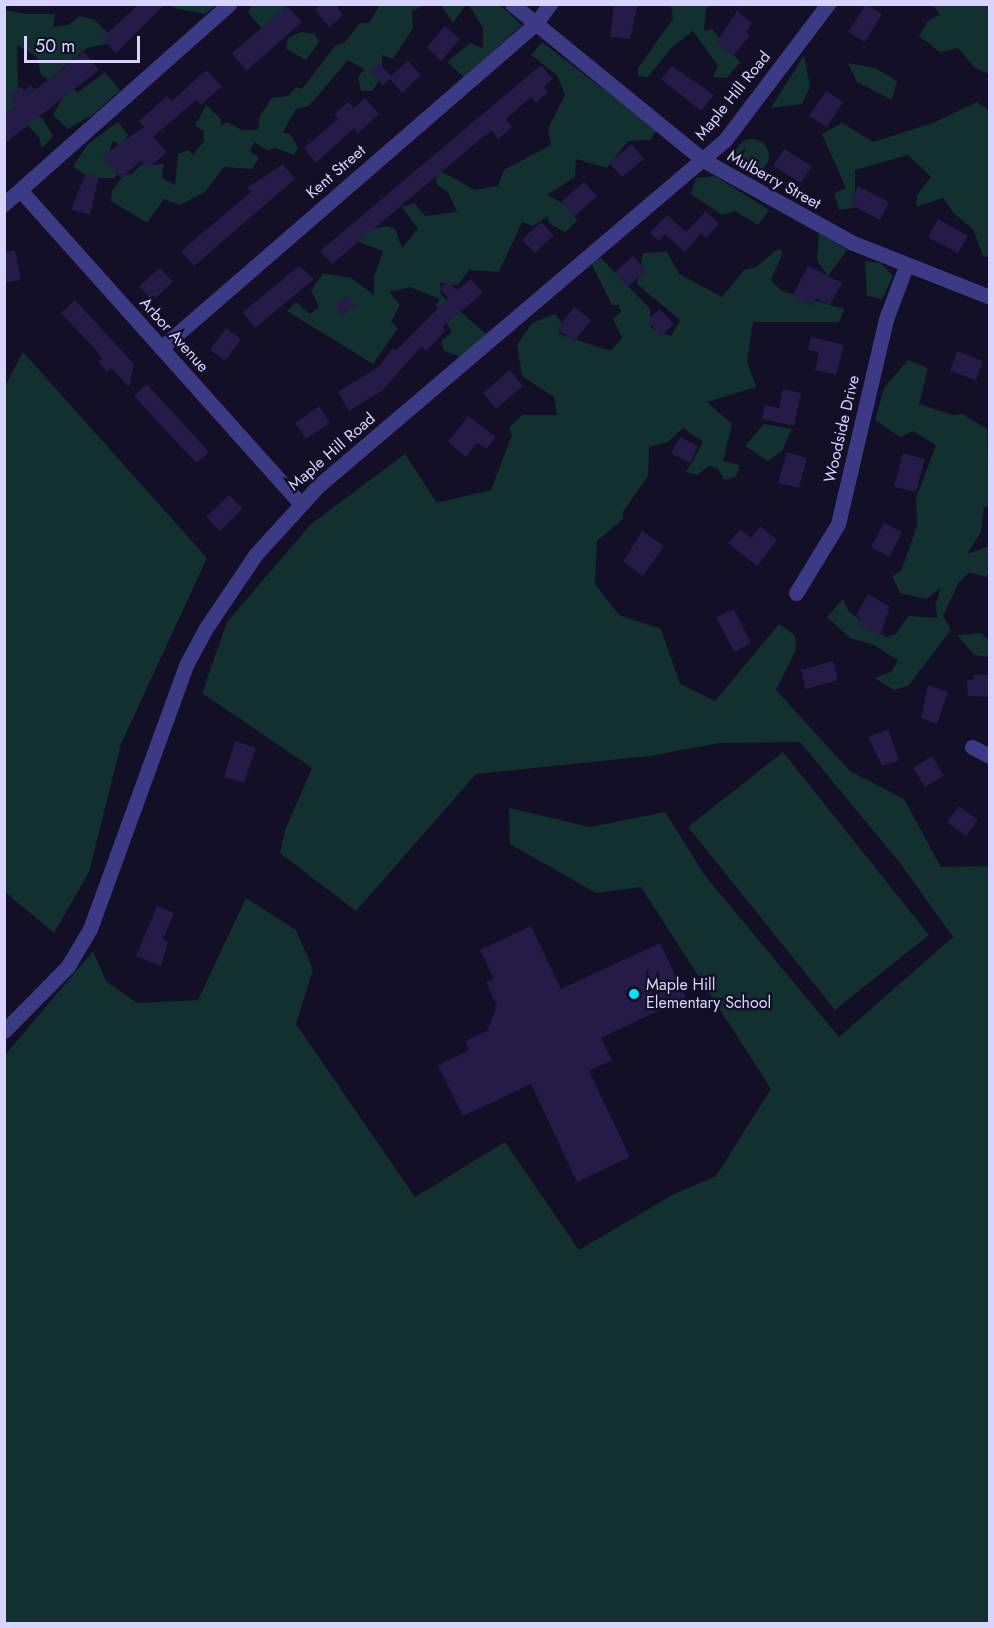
<!DOCTYPE html>
<html>
<head>
<meta charset="utf-8">
<style>
  body { margin:0 }
  #map { position:relative; width:994px; height:1628px; overflow:hidden; background:#130f26; font-family:Jost,sans-serif }
  div>[style] { position:absolute }
  .green>* { inset:0; background:#12302f }
  .round { border-radius:50% }
  .building>* { inset:0; background:#241b47 }
  .minor>* { height:15px; margin:-7.5px; padding:0 7.5px; transform-origin:7.5px; border-radius:7.5px; background:#3d3a85 }
  .dots>* { width:16px; height:16px; translate:-50% -50%; box-sizing:border-box; border:3px solid #130f26; border-radius:50% }
  span { translate:-50% -50%; white-space:nowrap; text-align:center; line-height:1.15; -webkit-text-stroke:4.5px #130f26; paint-order:stroke }
  .street-label { font-size:16px; color:#d9d4ff }
  .poi-label { font-size:16px; color:#d9d4ff }
  .left { translate:0 -50%; text-align:left }
  .frame { position:absolute; inset:0; border:6px solid #d9d4ff; pointer-events:none }
  .scale { position:absolute; left:24px; top:36px; width:116px; height:27px; box-sizing:border-box; border:3px solid #d9d4ff; border-top:0; padding-left:8px; font-size:18px; line-height:21px; white-space:nowrap; color:#d9d4ff; -webkit-text-stroke:4px #130f26; paint-order:stroke }
</style>
</head>
<body>
<div id="map">
  <div class="green">
    <i style="clip-path:polygon(175px 5px,217px 5px,205px 14px,173px 8px)"></i>
    <i style="clip-path:polygon(252px 5px,286px 5px,276px 24px,263px 30px,248px 12px)"></i>
    <i style="clip-path:polygon(380px 5px,425px 5px,412px 11px,413px 28px,393px 59px,382px 55px,382px 76px,372px 91px,361px 91px,358px 78px,364px 69px,348px 60px,309px 106px,296px 109px,283px 132px,291px 135px,298px 148px,294px 155px,275px 148px,268px 151px,254px 142px,250px 151px,259px 158px,252px 169px,224px 167px,205px 192px,180px 205px,164px 199px,147px 223px,111px 201px,112px 191px,124px 175px,132px 174px,141px 165px,164px 164px,162px 178px,175px 185px,178px 154px,188px 150px,193px 155px,204px 141px,204px 131px,195px 126px,206px 105px,221px 119px,221px 126px,227px 122px,242px 130px,258px 130px,260px 116px,272px 98px,288px 96px,296px 87px,302px 89px,335px 46px,344px 43px,360px 23px,369px 23px)"></i>
    <i style="clip-path:polygon(441px 5px,466px 5px,453px 23px)"></i>
    <i style="clip-path:polygon(469px 5px,500px 5px,522px 25px,464px 77px,447px 62px,470px 43px,483px 48px,483px 28px)"></i>
    <i style="clip-path:polygon(671px 5px,711px 5px,706px 9px,704px 31px,712px 29px,740px 62px,727px 78px,713px 77px,718px 66px,693px 31px,672px 47px,648px 77px,638px 76px,638px 68px,673px 19px)"></i>
    <i style="clip-path:polygon(932px 5px,989px 5px,989px 74px,975px 68px,958px 48px,940px 52px,919px 36px,927px 22px,940px 14px)"></i>
    <i style="clip-path:polygon(5px 10px,25px 14px,55px 14px,53px 27px,68px 25px,80px 16px,95px 20px,108px 33px,107px 44px,87px 48px,59px 71px,77px 93px,105px 72px,120px 90px,94px 114px,68px 129px,53px 115px,66px 92px,41px 75px,37px 57px,17px 45px,18px 102px,43px 119px,53px 136px,42px 148px,39px 137px,14px 111px,5px 119px)"></i>
    <i style="clip-path:polygon(301px 32px,315px 34px,319px 42px,306px 60px,286px 49px,288px 38px)"></i>
    <i style="clip-path:polygon(542px 42px,657px 130px,650px 140px,628px 141px,607px 168px,576px 159px,575px 177px,547px 195px,570px 207px,577px 221px,565px 232px,550px 224px,547px 217px,533px 226px,522px 222px,499px 272px,469px 270px,458px 285px,440px 283px,441px 295px,486px 334px,461px 357px,444px 351px,441px 341px,452px 332px,436px 305px,440px 299px,410px 287px,389px 292px,400px 305px,391px 322px,398px 328px,373px 364px,287px 311px,296px 302px,310px 314px,319px 307px,311px 290px,323px 273px,351px 278px,374px 295px,374px 277px,383px 251px,359px 242px,362px 231px,388px 226px,395px 229px,402px 248px,418px 229px,402px 207px,414px 203px,425px 216px,457px 212px,448px 192px,436px 184px,437px 169px,475px 190px,498px 186px,504px 170px,551px 145px,548px 129px,565px 95px,557px 75px,531px 55px)"></i>
    <i style="clip-path:polygon(804px 55px,810px 87px,802px 104px,771px 108px)"></i>
    <i style="clip-path:polygon(848px 63px,875px 68px,897px 81px,892px 100px,857px 82px)"></i>
    <i style="clip-path:polygon(977px 102px,989px 110px,989px 258px,983px 256px,973px 229px,954px 214px,943px 198px,916px 207px,917px 195px,931px 177px,908px 155px,855px 170px,855px 208px,839px 210px,834px 193px,846px 188px,822px 134px,842px 123px,873px 142px,933px 123px)"></i>
    <i style="clip-path:polygon(118px 122px,128px 135px,121px 145px,113px 141px,108px 155px,121px 167px,115px 178px,89px 178px,73px 166px,88px 144px)"></i>
    <i class="round" style="left:735px;top:139px;width:34px;height:34px"></i>
    <i style="clip-path:polygon(715px 176px,769px 210px,758px 225px,735px 211px,722px 215px,691px 194px,696px 178px)"></i>
    <i style="clip-path:polygon(819px 233px,847px 250px,828px 276px,817px 260px)"></i>
    <i style="clip-path:polygon(778px 249px,783px 252px,771px 280px,782px 291px,844px 309px,839px 322px,753px 322px,747px 361px,756px 387px,707px 402px,732px 424px,723px 461px,740px 465px,736px 477px,724px 480px,718px 469px,709px 466px,697px 475px,686px 472px,703px 442px,683px 428px,668px 442px,649px 447px,648px 476px,623px 512px,623px 519px,597px 541px,595px 584px,619px 615px,661px 629px,680px 684px,715px 701px,779px 624px,795px 635px,796px 650px,776px 690px,850px 771px,904px 799px,941px 867px,989px 866px,989px 1623px,5px 1624px,5px 1055px,93px 951px,106px 981px,137px 1003px,198px 1000px,246px 898px,296px 930px,313px 969px,296px 1024px,415px 1197px,505px 1142px,579px 1250px,672px 1195px,716px 1176px,771px 1089px,641px 887px,596px 893px,510px 844px,509px 808px,590px 827px,665px 812px,706px 877px,839px 1037px,953px 937px,900px 863px,800px 742px,719px 743px,650px 756px,476px 774px,356px 911px,280px 853px,285px 830px,312px 768px,202px 693px,227px 622px,311px 524px,405px 454px,437px 503px,491px 490px,512px 435px,509px 428px,522px 415px,557px 415px,554px 397px,522px 376px,517px 345px,532px 323px,555px 314px,562px 323px,559px 334px,611px 351px,622px 338px,613px 319px,621px 312px,619px 305px,612px 305px,591px 263px,601px 258px,650px 309px,651px 328px,671px 336px,680px 320px,637px 284px,643px 253px,667px 252px,679px 274px,722px 297px,744px 270px,756px 267px)"></i>
    <i style="clip-path:polygon(865px 261px,881px 263px,893px 276px,882px 299px,867px 296px)"></i>
    <i style="clip-path:polygon(23px 352px,207px 558px,121px 744px,89px 872px,54px 933px,5px 892px,4px 388px)"></i>
    <i style="clip-path:polygon(908px 360px,928px 368px,919px 404px,952px 415px,963px 414px,987px 429px,989px 505px,984px 507px,981px 532px,967px 554px,989px 546px,989px 572px,986px 577px,969px 572px,959px 582px,943px 616px,951px 630px,908px 686px,894px 690px,875px 678px,891px 672px,898px 660px,874px 645px,850px 638px,827px 617px,843px 599px,849px 612px,886px 637px,896px 634px,908px 616px,938px 618px,935px 606px,941px 588px,926px 599px,900px 593px,892px 576px,901px 571px,917px 526px,916px 498px,936px 445px,913px 431px,900px 437px,875px 420px,884px 388px)"></i>
    <i style="clip-path:polygon(764px 424px,792px 429px,782px 451px,768px 461px,745px 446px)"></i>
    <i style="clip-path:polygon(981px 633px,989px 641px,989px 657px,974px 655px,957px 635px)"></i>
    <i style="clip-path:polygon(783px 752px,929px 935px,835px 1010px,688px 827px)"></i>
  </div>
  <div class="building">
    <i style="clip-path:polygon(139px 4px,165px 4px,116px 53px,102px 38px)"></i>
    <i style="clip-path:polygon(322px 4px,335px 4px,343px 15px,329px 27px,315px 10px)"></i>
    <i style="clip-path:polygon(614px 4px,638px 4px,630px 39px,610px 37px)"></i>
    <i style="clip-path:polygon(866px 4px,882px 14px,865px 42px,848px 32px)"></i>
    <i style="clip-path:polygon(287px 6px,302px 22px,246px 71px,232px 53px)"></i>
    <i style="clip-path:polygon(737px 11px,752px 23px,746px 32px,750px 35px,733px 56px,716px 43px)"></i>
    <i style="clip-path:polygon(445px 26px,460px 39px,441px 61px,427px 47px)"></i>
    <i style="clip-path:polygon(84px 52px,99px 70px,4px 144px,4px 115px,16px 105px,9px 96px,21px 86px,24px 91px,31px 85px,35px 90px)"></i>
    <i style="clip-path:polygon(408px 61px,421px 75px,402px 93px,390px 79px,383px 85px,370px 71px,379px 63px,391px 76px)"></i>
    <i style="clip-path:polygon(541px 65px,553px 79px,544px 86px,548px 92px,536px 103px,531px 97px,506px 119px,512px 127px,498px 139px,492px 131px,483px 137px,332px 264px,320px 251px)"></i>
    <i style="clip-path:polygon(672px 66px,714px 95px,701px 111px,661px 79px)"></i>
    <i style="clip-path:polygon(206px 70px,222px 86px,201px 105px,196px 100px,153px 137px,167px 152px,147px 169px,141px 161px,121px 178px,102px 156px,144px 127px,139px 121px,167px 96px,172px 101px)"></i>
    <i style="clip-path:polygon(826px 91px,843px 102px,827px 127px,809px 116px)"></i>
    <i style="clip-path:polygon(365px 98px,379px 114px,358px 133px,354px 128px,316px 163px,304px 148px,338px 119px,334px 114px,348px 102px,354px 108px)"></i>
    <i style="clip-path:polygon(632px 144px,644px 159px,622px 177px,609px 163px)"></i>
    <i style="clip-path:polygon(784px 149px,812px 166px,801px 183px,773px 166px)"></i>
    <i style="clip-path:polygon(283px 164px,295px 179px,194px 266px,181px 251px,251px 192px,247px 188px)"></i>
    <i style="clip-path:polygon(86px 173px,99px 177px,90px 215px,71px 209px)"></i>
    <i style="clip-path:polygon(584px 182px,597px 196px,574px 217px,561px 202px)"></i>
    <i style="clip-path:polygon(858px 186px,889px 202px,880px 220px,849px 204px)"></i>
    <i style="clip-path:polygon(706px 211px,719px 224px,706px 238px,701px 233px,685px 252px,665px 234px,659px 241px,650px 233px,667px 215px,686px 232px)"></i>
    <i style="clip-path:polygon(938px 219px,968px 236px,958px 253px,928px 237px)"></i>
    <i style="clip-path:polygon(541px 222px,554px 235px,535px 253px,522px 240px)"></i>
    <i style="clip-path:polygon(15px 250px,21px 280px,4px 283px,4px 253px)"></i>
    <i style="clip-path:polygon(633px 256px,646px 270px,628px 287px,614px 273px)"></i>
    <i style="clip-path:polygon(299px 266px,314px 279px,255px 328px,243px 312px)"></i>
    <i style="clip-path:polygon(808px 266px,842px 283px,830px 305px,816px 298px,811px 306px,792px 296px)"></i>
    <i style="clip-path:polygon(160px 268px,173px 282px,152px 301px,139px 286px)"></i>
    <i style="clip-path:polygon(471px 279px,483px 293px,442px 327px,446px 330px,426px 351px,421px 347px,383px 390px,349px 411px,338px 392px,378px 367px,393px 348px,396px 351px,448px 298px,440px 288px,449px 281px,457px 290px)"></i>
    <i style="clip-path:polygon(347px 296px,355px 305px,343px 315px,335px 307px)"></i>
    <i style="clip-path:polygon(75px 300px,134px 364px,129px 387px,111px 368px,107px 372px,98px 362px,102px 359px,96px 350px,61px 313px)"></i>
    <i style="clip-path:polygon(574px 307px,591px 320px,574px 342px,557px 329px)"></i>
    <i style="clip-path:polygon(660px 309px,674px 324px,661px 336px,647px 320px)"></i>
    <i style="clip-path:polygon(226px 328px,241px 339px,225px 361px,210px 350px)"></i>
    <i style="clip-path:polygon(811px 337px,844px 345px,836px 375px,815px 370px,819px 352px,808px 350px)"></i>
    <i style="clip-path:polygon(957px 351px,983px 361px,976px 380px,950px 371px)"></i>
    <i style="clip-path:polygon(510px 370px,523px 386px,496px 409px,483px 393px)"></i>
    <i style="clip-path:polygon(147px 384px,209px 452px,196px 463px,134px 396px)"></i>
    <i style="clip-path:polygon(783px 389px,801px 393px,794px 426px,762px 419px,765px 405px,779px 408px)"></i>
    <i style="clip-path:polygon(319px 406px,330px 423px,306px 439px,295px 423px)"></i>
    <i style="clip-path:polygon(468px 416px,496px 437px,486px 449px,477px 443px,466px 457px,448px 442px)"></i>
    <i style="clip-path:polygon(680px 437px,698px 446px,690px 463px,671px 453px)"></i>
    <i style="clip-path:polygon(787px 452px,807px 458px,799px 488px,778px 483px)"></i>
    <i style="clip-path:polygon(903px 453px,925px 459px,916px 492px,894px 487px)"></i>
    <i style="clip-path:polygon(229px 495px,243px 509px,220px 531px,206px 517px)"></i>
    <i style="clip-path:polygon(884px 523px,902px 532px,889px 557px,871px 547px)"></i>
    <i style="clip-path:polygon(760px 526px,777px 540px,757px 566px,728px 543px,740px 529px,751px 538px)"></i>
    <i style="clip-path:polygon(642px 531px,664px 546px,643px 576px,623px 562px)"></i>
    <i style="clip-path:polygon(868px 594px,890px 607px,880px 636px,858px 624px,861px 618px,856px 615px)"></i>
    <i style="clip-path:polygon(734px 609px,751px 643px,734px 652px,716px 617px)"></i>
    <i style="clip-path:polygon(833px 661px,838px 680px,806px 689px,801px 670px)"></i>
    <i style="clip-path:polygon(973px 675px,990px 675px,990px 697px,968px 696px,967px 680px,974px 680px)"></i>
    <i style="clip-path:polygon(928px 685px,948px 692px,937px 724px,921px 718px)"></i>
    <i style="clip-path:polygon(888px 729px,899px 760px,882px 766px,868px 737px)"></i>
    <i style="clip-path:polygon(235px 741px,256px 748px,244px 783px,224px 777px)"></i>
    <i style="clip-path:polygon(932px 756px,944px 776px,925px 787px,913px 768px)"></i>
    <i style="clip-path:polygon(959px 806px,978px 820px,966px 836px,947px 822px)"></i>
    <i style="clip-path:polygon(157px 906px,174px 913px,163px 939px,168px 942px,161px 966px,136px 956px)"></i>
    <i style="clip-path:polygon(531px 926px,561px 989px,660px 943px,686px 998px,601px 1038px,612px 1060px,589px 1071px,630px 1157px,577px 1182px,531px 1084px,463px 1116px,438px 1065px,469px 1050px,465px 1041px,487px 1031px,497px 1006px,486px 982px,494px 979px,480px 950px)"></i>
  </div>
  <div class="minor">
    <i style="left:512px;top:4px;width:247px;rotate:39.2deg"></i>
    <i style="left:703px;top:160px;width:171px;rotate:29deg"></i>
    <i style="left:853px;top:243px;width:147px;rotate:21.5deg"></i>
    <i style="left:21px;top:191px;width:419px;rotate:48.2deg"></i>
    <i style="left:4px;top:204px;width:301px;rotate:-41.6deg"></i>
    <i style="left:161px;top:348px;width:495px;rotate:-40.9deg"></i>
    <i style="left:535px;top:24px;width:25px;rotate:-53deg"></i>
    <i style="left:796px;top:593px;width:81px;rotate:-58.7deg"></i>
    <i style="left:838px;top:524px;width:211px;rotate:-76.8deg"></i>
    <i style="left:886px;top:319px;width:57px;rotate:-69.3deg"></i>
    <i style="left:972px;top:747px;width:20px;rotate:27deg"></i>
    <i style="left:4px;top:1031px;width:91px;rotate:-45.4deg"></i>
    <i style="left:68px;top:966px;width:43px;rotate:-59.3deg"></i>
    <i style="left:90px;top:929px;width:281px;rotate:-70deg"></i>
    <i style="left:186px;top:665px;width:42px;rotate:-61.6deg"></i>
    <i style="left:206px;top:628px;width:89px;rotate:-56deg"></i>
    <i style="left:256px;top:554px;width:92px;rotate:-47.6deg"></i>
    <i style="left:318px;top:486px;width:534px;rotate:-40.37deg"></i>
    <i style="left:725px;top:140px;width:171px;rotate:-52.9deg"></i>
  </div>
  <div class="dots">
    <i style="left:634px;top:994px;background:#00e5ff"></i>
  </div>
  <div class="street-label">
    <span style="left:733px;top:96px;rotate:-51deg">Maple Hill Road</span>
    <span style="left:336px;top:172px;rotate:-41deg">Kent Street</span>
    <span style="left:774px;top:180px;rotate:29deg">Mulberry Street</span>
    <span style="left:174px;top:335px;rotate:48deg">Arbor Avenue</span>
    <span style="left:842px;top:429px;rotate:-77deg">Woodside Drive</span>
    <span style="left:332px;top:452px;rotate:-41deg">Maple Hill Road</span>
  </div>
  <div class="poi-label">
    <span class="left" style="left:646px;top:994px">Maple Hill<br>Elementary School</span>
  </div>
  <div class="frame"></div>
  <div class="scale">50 m</div>
</div>
</body>
</html>
